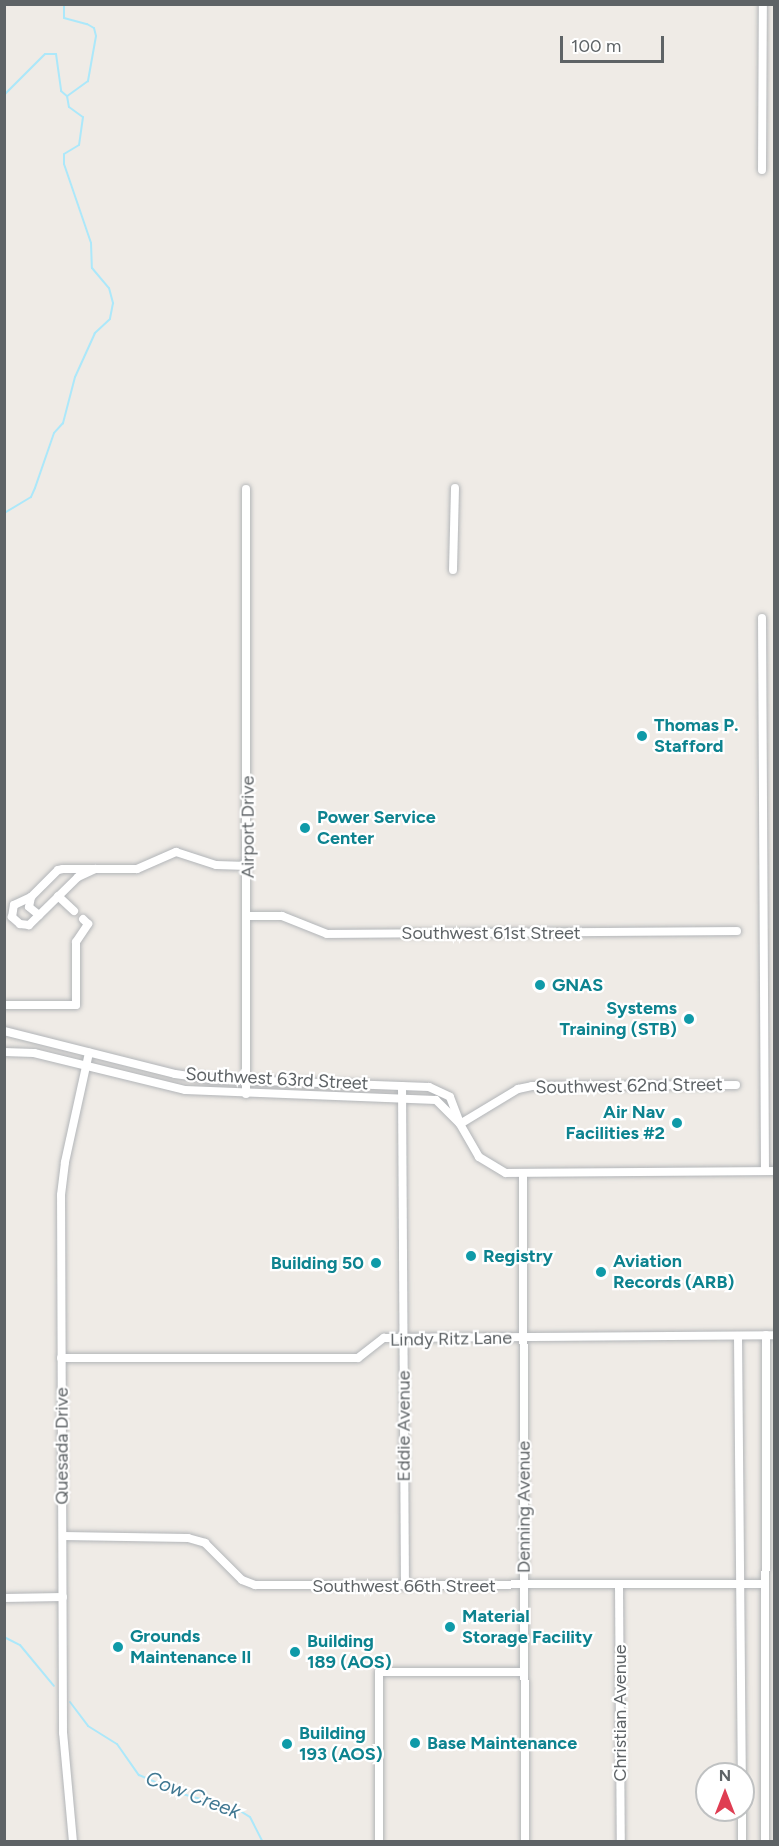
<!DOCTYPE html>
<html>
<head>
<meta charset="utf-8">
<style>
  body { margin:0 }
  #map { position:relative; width:779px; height:1846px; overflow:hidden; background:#efebe6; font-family:Figtree,sans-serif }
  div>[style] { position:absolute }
  .stream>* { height:2px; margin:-1px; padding:0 1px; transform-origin:1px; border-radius:1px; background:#ace8fa }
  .roads { filter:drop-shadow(0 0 2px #b2b5b8) drop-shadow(0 0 2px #b2b5b8) }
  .street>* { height:8px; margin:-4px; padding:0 4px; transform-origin:4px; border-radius:4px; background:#fff }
  .dots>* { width:16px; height:16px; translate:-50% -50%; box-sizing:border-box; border:3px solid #fff; border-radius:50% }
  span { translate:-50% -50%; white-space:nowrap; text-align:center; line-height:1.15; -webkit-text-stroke:4.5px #fff; paint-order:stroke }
  .culture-label { font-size:18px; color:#0d838f; font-weight:700 }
  .left { translate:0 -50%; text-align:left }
  .right { translate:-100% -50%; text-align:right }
  .street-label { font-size:18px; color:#5e6366 }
  .water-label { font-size:20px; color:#407892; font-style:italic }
  .frame { position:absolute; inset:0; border:6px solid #5e6366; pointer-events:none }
  .north { position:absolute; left:695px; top:1762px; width:60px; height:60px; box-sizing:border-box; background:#fff; border:2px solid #bfc1c2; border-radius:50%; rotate:0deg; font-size:16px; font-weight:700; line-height:24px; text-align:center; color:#5e6366 }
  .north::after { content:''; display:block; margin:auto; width:21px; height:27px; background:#df3d52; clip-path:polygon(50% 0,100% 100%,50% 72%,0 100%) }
  .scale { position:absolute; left:560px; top:36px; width:104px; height:27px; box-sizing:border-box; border:3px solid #5e6366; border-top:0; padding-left:8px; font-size:18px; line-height:21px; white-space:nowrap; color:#5e6366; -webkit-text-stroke:4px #fff; paint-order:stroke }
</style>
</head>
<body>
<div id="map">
  <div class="stream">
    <i style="left:64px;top:4px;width:14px;rotate:90deg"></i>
    <i style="left:64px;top:18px;width:24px;rotate:15deg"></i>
    <i style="left:87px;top:24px;width:8px;rotate:30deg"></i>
    <i style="left:94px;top:28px;width:8px;rotate:76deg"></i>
    <i style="left:96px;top:36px;width:46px;rotate:100.1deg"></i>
    <i style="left:88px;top:81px;width:26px;rotate:144deg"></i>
    <i style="left:4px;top:95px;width:58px;rotate:-45deg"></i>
    <i style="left:45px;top:54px;width:11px"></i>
    <i style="left:56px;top:54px;width:37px;rotate:82deg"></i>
    <i style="left:61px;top:91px;width:8px;rotate:40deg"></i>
    <i style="left:67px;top:96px;width:11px;rotate:80deg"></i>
    <i style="left:69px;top:107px;width:17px;rotate:36deg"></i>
    <i style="left:83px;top:117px;width:28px;rotate:98deg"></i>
    <i style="left:79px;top:145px;width:17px;rotate:149deg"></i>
    <i style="left:64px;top:154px;width:10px;rotate:90deg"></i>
    <i style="left:64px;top:164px;width:83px;rotate:71.1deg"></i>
    <i style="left:91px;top:243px;width:25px;rotate:88deg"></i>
    <i style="left:92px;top:268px;width:26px;rotate:50deg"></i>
    <i style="left:109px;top:288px;width:16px;rotate:75deg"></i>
    <i style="left:113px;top:303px;width:16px;rotate:101deg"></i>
    <i style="left:110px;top:319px;width:21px;rotate:137deg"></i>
    <i style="left:95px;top:333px;width:48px;rotate:114.4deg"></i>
    <i style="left:75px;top:377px;width:48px;rotate:104.6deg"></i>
    <i style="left:63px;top:423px;width:13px;rotate:132deg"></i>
    <i style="left:54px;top:433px;width:58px;rotate:109.1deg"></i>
    <i style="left:35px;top:488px;width:10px;rotate:114deg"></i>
    <i style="left:31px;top:497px;width:31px;rotate:149deg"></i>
    <i style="left:4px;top:1637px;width:18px;rotate:27deg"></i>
    <i style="left:20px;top:1645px;width:53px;rotate:50.3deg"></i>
    <i style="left:70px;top:1702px;width:30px;rotate:53deg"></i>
    <i style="left:88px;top:1726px;width:34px;rotate:32deg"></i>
    <i style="left:117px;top:1744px;width:38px;rotate:55deg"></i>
    <i style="left:139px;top:1775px;width:51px;rotate:23.1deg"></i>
    <i style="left:186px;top:1795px;width:53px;rotate:15.4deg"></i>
    <i style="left:237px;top:1809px;width:15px;rotate:32deg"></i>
    <i style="left:250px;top:1817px;width:28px;rotate:63deg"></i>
  </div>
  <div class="roads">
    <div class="street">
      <i style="left:762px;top:170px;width:166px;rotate:-89.7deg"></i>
      <i style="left:246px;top:489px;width:605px;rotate:90deg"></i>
      <i style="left:453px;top:570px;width:82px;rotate:-88.6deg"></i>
      <i style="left:762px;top:618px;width:553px;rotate:89.69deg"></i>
      <i style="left:95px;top:869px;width:19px;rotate:155deg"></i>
      <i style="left:78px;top:877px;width:69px;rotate:135.6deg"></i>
      <i style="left:29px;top:925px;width:9px;rotate:-174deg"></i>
      <i style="left:20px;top:924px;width:11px;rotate:-139deg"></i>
      <i style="left:12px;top:917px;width:12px;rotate:-81deg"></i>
      <i style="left:14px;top:905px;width:19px;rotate:-25deg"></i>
      <i style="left:31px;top:897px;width:38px;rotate:-45deg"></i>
      <i style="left:58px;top:870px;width:5px;rotate:-11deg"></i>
      <i style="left:63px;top:869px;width:74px"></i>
      <i style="left:137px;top:869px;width:43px;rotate:-23.6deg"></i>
      <i style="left:176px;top:852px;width:42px;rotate:18deg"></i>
      <i style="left:216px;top:865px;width:32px;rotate:2deg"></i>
      <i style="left:58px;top:896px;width:22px;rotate:43deg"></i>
      <i style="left:31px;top:897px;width:10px;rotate:101deg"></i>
      <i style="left:29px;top:907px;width:13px;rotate:39deg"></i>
      <i style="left:248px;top:916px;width:34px"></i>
      <i style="left:282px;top:916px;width:48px;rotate:21.8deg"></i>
      <i style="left:327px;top:934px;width:410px;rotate:-0.4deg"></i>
      <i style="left:4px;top:1005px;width:72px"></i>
      <i style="left:76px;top:1005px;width:63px;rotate:-90deg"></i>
      <i style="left:76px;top:942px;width:22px;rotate:-56deg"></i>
      <i style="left:88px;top:924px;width:7px;rotate:-135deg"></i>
      <i style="left:4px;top:1031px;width:176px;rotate:14.1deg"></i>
      <i style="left:175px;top:1074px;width:36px;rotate:8deg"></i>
      <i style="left:211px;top:1079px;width:218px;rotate:2.1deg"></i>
      <i style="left:429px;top:1087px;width:23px;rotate:25deg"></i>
      <i style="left:450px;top:1097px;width:25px;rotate:69deg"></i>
      <i style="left:4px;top:1052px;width:30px;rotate:2deg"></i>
      <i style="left:34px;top:1053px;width:155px;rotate:13.8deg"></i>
      <i style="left:185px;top:1090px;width:251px;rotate:2.3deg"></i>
      <i style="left:436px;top:1100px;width:34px;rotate:45deg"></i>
      <i style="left:460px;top:1124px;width:38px;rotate:60deg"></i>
      <i style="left:479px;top:1157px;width:31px;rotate:31deg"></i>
      <i style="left:506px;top:1173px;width:268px;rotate:-0.4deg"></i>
      <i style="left:402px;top:1086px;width:500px;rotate:89.66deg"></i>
      <i style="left:460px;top:1124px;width:68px;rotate:-31.1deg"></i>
      <i style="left:518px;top:1089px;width:14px;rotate:-12deg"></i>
      <i style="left:532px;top:1086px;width:204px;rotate:-0.3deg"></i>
      <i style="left:523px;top:1173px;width:669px;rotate:89.83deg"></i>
      <i style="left:738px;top:1336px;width:438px;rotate:89.5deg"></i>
      <i style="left:61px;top:1358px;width:297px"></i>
      <i style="left:358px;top:1358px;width:33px;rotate:-38deg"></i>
      <i style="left:384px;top:1338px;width:390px;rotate:-0.4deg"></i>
      <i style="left:63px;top:1536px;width:125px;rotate:0.9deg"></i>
      <i style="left:188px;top:1538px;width:18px;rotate:16deg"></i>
      <i style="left:205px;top:1543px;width:52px;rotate:45deg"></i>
      <i style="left:242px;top:1580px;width:14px;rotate:21deg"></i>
      <i style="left:255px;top:1585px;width:509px;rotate:-0.11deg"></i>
      <i style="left:619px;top:1585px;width:257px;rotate:89.6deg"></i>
      <i style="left:4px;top:1598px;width:59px;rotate:-1deg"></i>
      <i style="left:742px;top:1810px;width:32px;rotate:90deg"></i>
      <i style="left:73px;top:1842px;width:109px;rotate:-95.2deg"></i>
      <i style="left:63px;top:1733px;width:538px;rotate:-90.21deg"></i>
      <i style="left:61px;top:1195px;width:33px;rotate:-83deg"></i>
      <i style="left:65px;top:1162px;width:112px;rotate:-77.6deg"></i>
      <i style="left:379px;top:1842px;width:170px;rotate:-90deg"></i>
      <i style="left:379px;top:1672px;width:145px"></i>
      <i style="left:765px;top:1842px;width:507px;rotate:-89.89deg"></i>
    </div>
  </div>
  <div class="dots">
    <i style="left:642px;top:736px;background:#0f9aa8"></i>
    <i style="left:305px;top:828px;background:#0f9aa8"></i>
    <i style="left:540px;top:985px;background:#0f9aa8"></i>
    <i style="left:689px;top:1019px;background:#0f9aa8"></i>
    <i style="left:677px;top:1123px;background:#0f9aa8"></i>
    <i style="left:471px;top:1256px;background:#0f9aa8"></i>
    <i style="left:376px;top:1263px;background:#0f9aa8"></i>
    <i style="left:601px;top:1272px;background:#0f9aa8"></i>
    <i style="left:450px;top:1627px;background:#0f9aa8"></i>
    <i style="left:118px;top:1647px;background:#0f9aa8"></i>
    <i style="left:295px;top:1652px;background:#0f9aa8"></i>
    <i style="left:415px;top:1743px;background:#0f9aa8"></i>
    <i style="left:287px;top:1744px;background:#0f9aa8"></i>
  </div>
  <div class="culture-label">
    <span class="left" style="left:654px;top:736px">Thomas P.<br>Stafford</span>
    <span class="left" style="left:317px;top:828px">Power Service<br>Center</span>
    <span class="left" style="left:552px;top:985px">GNAS</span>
    <span class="right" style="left:677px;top:1019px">Systems<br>Training (STB)</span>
    <span class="right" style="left:665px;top:1123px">Air Nav<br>Facilities #2</span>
    <span class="left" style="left:483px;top:1256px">Registry</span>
    <span class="left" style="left:613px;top:1272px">Aviation<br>Records (ARB)</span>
    <span class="right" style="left:364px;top:1263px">Building 50</span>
    <span class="left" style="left:462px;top:1627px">Material<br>Storage Facility</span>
    <span class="left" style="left:130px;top:1647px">Grounds<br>Maintenance II</span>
    <span class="left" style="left:307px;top:1652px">Building<br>189 (AOS)</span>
    <span class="left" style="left:299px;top:1744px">Building<br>193 (AOS)</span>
    <span class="left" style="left:427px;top:1743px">Base Maintenance</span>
  </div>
  <div class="street-label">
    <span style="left:248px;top:827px;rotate:-90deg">Airport Drive</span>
    <span style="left:491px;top:933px">Southwest 61st Street</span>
    <span style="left:277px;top:1079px;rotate:3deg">Southwest 63rd Street</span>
    <span style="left:629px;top:1086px;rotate:-1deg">Southwest 62nd Street</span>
    <span style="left:451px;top:1339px;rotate:-1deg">Lindy Ritz Lane</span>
    <span style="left:404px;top:1426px;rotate:-90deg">Eddie Avenue</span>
    <span style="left:62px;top:1446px;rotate:-90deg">Quesada Drive</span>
    <span style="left:524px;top:1507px;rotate:-90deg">Denning Avenue</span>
    <span style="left:404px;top:1586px">Southwest 66th Street</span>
    <span style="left:620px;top:1713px;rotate:-90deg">Christian Avenue</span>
  </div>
  <div class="water-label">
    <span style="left:193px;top:1795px;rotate:21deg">Cow Creek</span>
  </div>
  <div class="frame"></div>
  <div class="north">N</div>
  <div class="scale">100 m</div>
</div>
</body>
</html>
